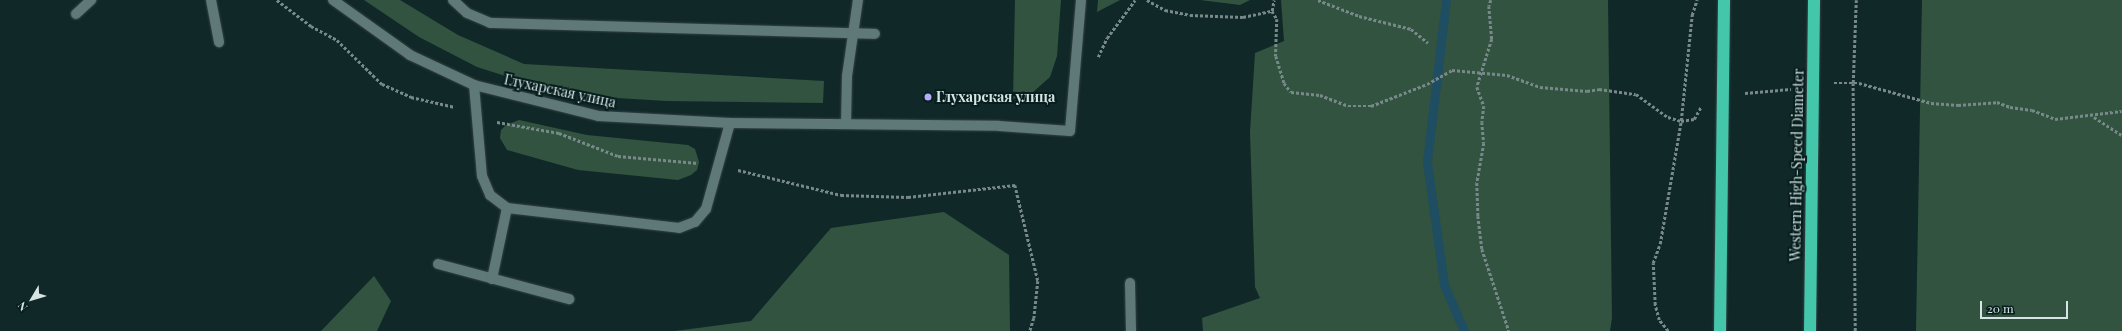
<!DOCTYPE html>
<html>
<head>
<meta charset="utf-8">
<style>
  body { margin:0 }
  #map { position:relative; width:2122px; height:331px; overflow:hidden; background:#112828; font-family:"Playfair Display",serif }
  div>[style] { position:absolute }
  .green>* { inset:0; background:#325340 }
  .stream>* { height:9px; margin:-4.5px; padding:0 4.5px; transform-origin:4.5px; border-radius:4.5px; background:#1f4d62 }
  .path>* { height:2.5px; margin-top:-1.25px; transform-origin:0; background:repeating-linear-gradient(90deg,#778989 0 3px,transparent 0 5px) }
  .roads { filter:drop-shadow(0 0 1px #344343) drop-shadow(0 0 1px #344343) }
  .minor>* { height:10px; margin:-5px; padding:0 5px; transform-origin:5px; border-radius:5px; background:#5f7878 }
  .bridges { filter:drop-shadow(0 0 1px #344343) drop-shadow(0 0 1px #344343) }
  .highway-bridge>* { height:12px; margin:-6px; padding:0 6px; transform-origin:6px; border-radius:6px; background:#44c6ab }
  .dots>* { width:11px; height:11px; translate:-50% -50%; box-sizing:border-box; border:2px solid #071e1e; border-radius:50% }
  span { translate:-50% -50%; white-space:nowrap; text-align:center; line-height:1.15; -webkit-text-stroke:4px #071e1e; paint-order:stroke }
  .street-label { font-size:14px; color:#d7e4e4 }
  .poi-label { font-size:14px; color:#d7e4e4; font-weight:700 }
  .left { translate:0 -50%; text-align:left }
  .north { position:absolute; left:12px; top:279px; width:40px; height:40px; -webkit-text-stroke:3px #071e1e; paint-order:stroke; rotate:232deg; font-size:11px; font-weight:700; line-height:16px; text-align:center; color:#d7e4e4 }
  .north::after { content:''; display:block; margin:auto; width:14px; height:18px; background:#d7e4e4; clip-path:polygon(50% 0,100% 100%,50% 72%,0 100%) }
  .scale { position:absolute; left:1980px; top:301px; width:88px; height:18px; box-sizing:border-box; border:2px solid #d7e4e4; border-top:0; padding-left:5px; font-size:12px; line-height:14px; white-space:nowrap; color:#d7e4e4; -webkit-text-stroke:3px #071e1e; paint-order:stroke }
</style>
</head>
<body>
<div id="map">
  <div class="green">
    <i style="clip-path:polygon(364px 0,400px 0,458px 35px,524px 64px,824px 81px,823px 103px,666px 101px,601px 97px,534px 85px,477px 67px,419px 37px)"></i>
    <i style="clip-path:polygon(1015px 0,1061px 0,1057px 56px,1050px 77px,1032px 93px,1013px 99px)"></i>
    <i style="clip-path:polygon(1098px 0,1120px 0,1097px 12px)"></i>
    <i style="clip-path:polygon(1200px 0,1250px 0,1240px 5px)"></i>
    <i style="clip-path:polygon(1281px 0,1608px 0,1612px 318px,1610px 331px,1203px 331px,1202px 318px,1260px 298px,1255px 287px,1250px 132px,1255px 53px,1284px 41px)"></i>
    <i style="clip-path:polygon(1922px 0,2122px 0,2122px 331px,1916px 331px)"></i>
    <i style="clip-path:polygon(519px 120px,587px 135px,688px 145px,695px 149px,699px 162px,697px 170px,691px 175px,678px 180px,578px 170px,507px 150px,500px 138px,501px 130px,506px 125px)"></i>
    <i style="clip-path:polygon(944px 212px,1009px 255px,1010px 331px,675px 331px,751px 321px,831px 228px)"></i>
    <i style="clip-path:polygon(374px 276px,391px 301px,377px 331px,321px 331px)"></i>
  </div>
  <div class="stream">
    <i style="left:1446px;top:0;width:163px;rotate:96.7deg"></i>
    <i style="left:1427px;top:162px;width:124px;rotate:82.1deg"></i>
    <i style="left:1444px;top:285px;width:50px;rotate:66.5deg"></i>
  </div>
  <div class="path">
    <i style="left:277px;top:0;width:43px;rotate:37.4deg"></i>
    <i style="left:311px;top:26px;width:30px;rotate:28deg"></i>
    <i style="left:337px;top:40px;width:63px;rotate:44.4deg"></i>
    <i style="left:382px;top:84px;width:32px;rotate:24deg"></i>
    <i style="left:411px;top:97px;width:45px;rotate:12.8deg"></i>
    <i style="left:1147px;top:0;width:21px;rotate:29deg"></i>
    <i style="left:1165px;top:10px;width:25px;rotate:11deg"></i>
    <i style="left:1190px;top:15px;width:53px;rotate:2.2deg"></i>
    <i style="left:1243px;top:17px;width:30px;rotate:-12deg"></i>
    <i style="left:1272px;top:11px;width:9px;rotate:58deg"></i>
    <i style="left:1277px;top:19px;width:37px;rotate:92deg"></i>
    <i style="left:1276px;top:56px;width:28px;rotate:73deg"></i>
    <i style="left:1284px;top:83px;width:11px;rotate:52deg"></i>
    <i style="left:1291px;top:92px;width:29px;rotate:6deg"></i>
    <i style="left:1320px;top:95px;width:30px;rotate:21deg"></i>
    <i style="left:1348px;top:106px;width:23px"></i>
    <i style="left:1371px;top:106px;width:60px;rotate:-21.4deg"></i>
    <i style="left:1427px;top:84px;width:29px;rotate:-29deg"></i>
    <i style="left:1452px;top:70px;width:55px;rotate:5.2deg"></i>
    <i style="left:1507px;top:75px;width:35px;rotate:20deg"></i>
    <i style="left:1540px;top:87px;width:47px;rotate:4.9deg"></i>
    <i style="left:1587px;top:91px;width:12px;rotate:-9deg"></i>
    <i style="left:1599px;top:89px;width:37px;rotate:8deg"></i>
    <i style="left:1636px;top:94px;width:39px;rotate:36deg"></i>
    <i style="left:1668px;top:117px;width:14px;rotate:17deg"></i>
    <i style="left:1681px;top:121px;width:13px;rotate:-9deg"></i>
    <i style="left:1694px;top:119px;width:14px;rotate:-60deg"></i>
    <i style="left:1318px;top:0;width:44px;rotate:21.3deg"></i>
    <i style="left:1359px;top:16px;width:54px;rotate:14deg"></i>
    <i style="left:1411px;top:29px;width:22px;rotate:39deg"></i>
    <i style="left:1491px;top:0;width:6px;rotate:108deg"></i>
    <i style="left:1489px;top:6px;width:33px;rotate:85deg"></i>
    <i style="left:1492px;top:39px;width:50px;rotate:107.4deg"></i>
    <i style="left:1477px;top:87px;width:20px;rotate:70deg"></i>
    <i style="left:1484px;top:106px;width:16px;rotate:97deg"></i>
    <i style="left:1482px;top:122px;width:21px;rotate:85deg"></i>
    <i style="left:1484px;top:143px;width:41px;rotate:99.9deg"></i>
    <i style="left:1477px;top:183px;width:33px;rotate:88deg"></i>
    <i style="left:1478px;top:216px;width:33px;rotate:83deg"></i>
    <i style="left:1482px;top:249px;width:86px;rotate:71.8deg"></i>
    <i style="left:1272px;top:11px;width:11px;rotate:-80deg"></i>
    <i style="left:1098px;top:57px;width:21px;rotate:-65deg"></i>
    <i style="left:1107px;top:38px;width:47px;rotate:-53.6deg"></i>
    <i style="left:1834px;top:83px;width:25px"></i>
    <i style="left:1859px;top:83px;width:75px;rotate:15.5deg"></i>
    <i style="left:1931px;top:103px;width:27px;rotate:4deg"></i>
    <i style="left:1958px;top:105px;width:39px;rotate:-4deg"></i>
    <i style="left:1997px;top:102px;width:14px;rotate:21deg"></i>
    <i style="left:2010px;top:107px;width:22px;rotate:8deg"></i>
    <i style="left:2032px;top:110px;width:25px;rotate:21deg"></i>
    <i style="left:2055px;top:119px;width:67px;rotate:-6.8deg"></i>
    <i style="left:1745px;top:93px;width:46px;rotate:-5deg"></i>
    <i style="left:2094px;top:117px;width:33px;rotate:33deg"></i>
    <i style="left:497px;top:122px;width:63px;rotate:10.1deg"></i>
    <i style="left:559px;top:133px;width:63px;rotate:21.3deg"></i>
    <i style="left:618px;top:156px;width:80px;rotate:5deg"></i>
    <i style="left:738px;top:170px;width:106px;rotate:13.6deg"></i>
    <i style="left:841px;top:195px;width:67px;rotate:1.7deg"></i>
    <i style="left:908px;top:197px;width:108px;rotate:-6.4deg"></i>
    <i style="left:1015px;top:185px;width:99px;rotate:76.5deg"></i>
    <i style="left:1038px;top:281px;width:37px;rotate:96deg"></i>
    <i style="left:1034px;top:318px;width:14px;rotate:107deg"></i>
    <i style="left:1668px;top:331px;width:14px;rotate:-129deg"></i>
    <i style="left:1659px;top:320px;width:16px;rotate:-105deg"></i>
    <i style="left:1655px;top:305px;width:42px;rotate:-92.7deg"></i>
    <i style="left:1653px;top:263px;width:20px;rotate:-70deg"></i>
    <i style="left:1660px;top:244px;width:125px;rotate:-80.3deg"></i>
    <i style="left:1681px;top:121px;width:107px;rotate:-84.1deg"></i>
    <i style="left:1692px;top:15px;width:16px;rotate:-72deg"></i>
    <i style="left:1855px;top:331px;width:248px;rotate:-90.5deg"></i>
    <i style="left:1853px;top:83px;width:83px;rotate:-87.9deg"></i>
  </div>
  <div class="roads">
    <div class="minor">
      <i style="left:211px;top:0;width:43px;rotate:79.2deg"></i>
      <i style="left:333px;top:0;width:95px;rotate:35.5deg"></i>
      <i style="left:410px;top:55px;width:71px;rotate:25.1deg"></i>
      <i style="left:474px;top:85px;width:128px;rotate:14deg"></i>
      <i style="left:598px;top:116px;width:132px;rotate:3deg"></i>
      <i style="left:730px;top:123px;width:269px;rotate:0.6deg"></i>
      <i style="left:999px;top:126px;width:71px;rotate:4deg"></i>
      <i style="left:1070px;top:131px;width:131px;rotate:-85.2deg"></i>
      <i style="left:453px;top:0;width:19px;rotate:43deg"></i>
      <i style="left:467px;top:13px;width:25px;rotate:23deg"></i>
      <i style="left:490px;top:23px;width:385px;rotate:1.6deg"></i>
      <i style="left:76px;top:14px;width:21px;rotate:-43deg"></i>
      <i style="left:474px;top:85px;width:91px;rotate:85deg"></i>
      <i style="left:482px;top:176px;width:21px;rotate:67deg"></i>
      <i style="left:490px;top:195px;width:21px;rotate:37deg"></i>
      <i style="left:507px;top:208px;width:173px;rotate:6.6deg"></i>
      <i style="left:679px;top:228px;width:17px;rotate:-21deg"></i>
      <i style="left:695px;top:222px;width:17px;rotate:-50deg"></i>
      <i style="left:706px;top:209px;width:89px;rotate:-74.4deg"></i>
      <i style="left:846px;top:124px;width:48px;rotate:-88.8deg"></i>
      <i style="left:847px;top:76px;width:77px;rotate:-81.8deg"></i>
      <i style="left:438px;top:264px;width:136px;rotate:15deg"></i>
      <i style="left:492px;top:279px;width:73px;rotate:-78.1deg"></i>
      <i style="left:1130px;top:283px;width:48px;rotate:88.8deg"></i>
    </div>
  </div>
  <div class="bridges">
    <div class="highway-bridge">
      <i style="left:1720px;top:331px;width:331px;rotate:-89.3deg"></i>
      <i style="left:1810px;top:331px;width:331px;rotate:-89.3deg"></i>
    </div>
  </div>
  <div class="dots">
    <i style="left:928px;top:97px;background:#b4acf9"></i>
  </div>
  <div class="street-label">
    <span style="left:560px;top:91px;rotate:12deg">Глухарская улица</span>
    <span style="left:1797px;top:165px;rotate:-89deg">Western High-Speed Diameter</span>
  </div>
  <div class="poi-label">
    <span class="left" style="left:936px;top:97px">Глухарская улица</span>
  </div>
  <div class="north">N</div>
  <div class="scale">20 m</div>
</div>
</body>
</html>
